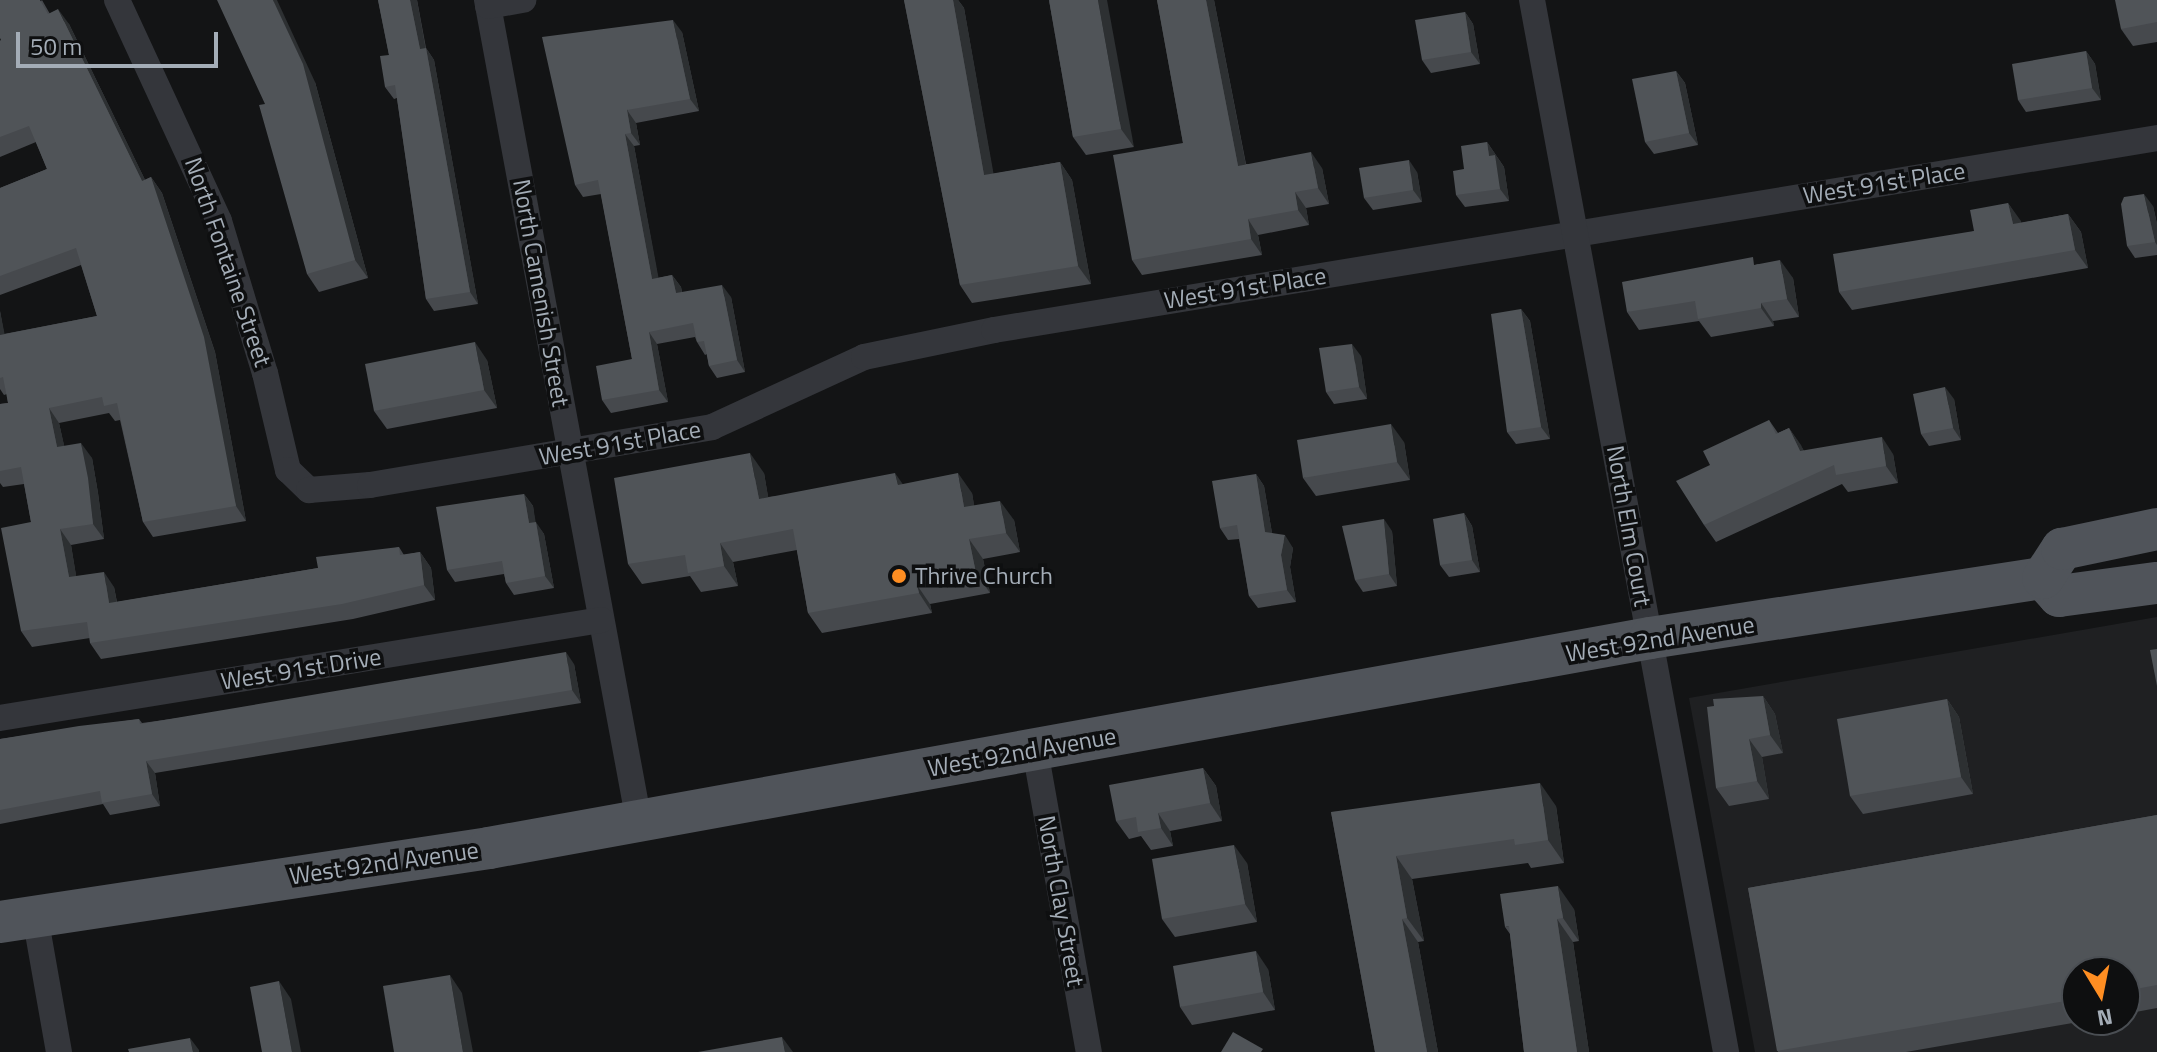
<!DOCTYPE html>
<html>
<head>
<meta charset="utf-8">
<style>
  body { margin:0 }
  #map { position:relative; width:2157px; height:1052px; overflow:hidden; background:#131415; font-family:"Titillium Web",sans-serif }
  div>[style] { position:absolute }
  .built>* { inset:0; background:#1f2022 }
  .minor>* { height:26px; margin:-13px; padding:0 13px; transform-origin:13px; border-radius:13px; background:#34363b }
  .primary>* { height:42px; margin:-21px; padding:0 21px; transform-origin:21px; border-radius:21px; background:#50545a }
  .wall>* { inset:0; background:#46494d }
  .shaded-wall>* { inset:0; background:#2d3032 }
  .building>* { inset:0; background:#505458 }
  .dots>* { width:22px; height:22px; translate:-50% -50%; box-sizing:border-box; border:4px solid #0e0f10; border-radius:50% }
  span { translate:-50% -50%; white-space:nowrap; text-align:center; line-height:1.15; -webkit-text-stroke:7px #0e0f10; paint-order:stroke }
  .street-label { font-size:24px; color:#a4adb7 }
  .poi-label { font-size:24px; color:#a4adb7 }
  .left { translate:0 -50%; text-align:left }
  .north { position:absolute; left:2061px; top:956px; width:80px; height:80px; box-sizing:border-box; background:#0e0f10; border:2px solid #4a4e53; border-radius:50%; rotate:170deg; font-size:22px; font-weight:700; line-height:32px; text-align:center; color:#a4adb7 }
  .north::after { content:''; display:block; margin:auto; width:28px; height:36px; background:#ff8e22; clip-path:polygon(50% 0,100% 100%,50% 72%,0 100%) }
  .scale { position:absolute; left:16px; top:32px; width:202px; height:36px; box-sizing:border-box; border:4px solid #a4adb7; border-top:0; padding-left:10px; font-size:24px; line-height:28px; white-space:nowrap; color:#a4adb7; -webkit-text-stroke:6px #0e0f10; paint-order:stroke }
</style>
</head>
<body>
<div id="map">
  <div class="built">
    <i style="clip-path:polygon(evenodd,2157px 617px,2157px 1052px,1755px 1052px,1689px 698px,2157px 617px,2077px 972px,2125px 972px,2125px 1020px,2077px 1020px,2077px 972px)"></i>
  </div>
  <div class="minor">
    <i style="left:117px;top:0;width:243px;rotate:65.2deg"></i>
    <i style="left:219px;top:221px;width:159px;rotate:73.2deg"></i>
    <i style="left:265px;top:373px;width:100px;rotate:76.7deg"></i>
    <i style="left:288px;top:470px;width:29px;rotate:44deg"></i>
    <i style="left:309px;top:490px;width:61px;rotate:-4.7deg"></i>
    <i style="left:370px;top:485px;width:347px;rotate:-9.6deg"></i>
    <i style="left:712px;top:427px;width:167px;rotate:-24.7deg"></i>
    <i style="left:864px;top:357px;width:133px;rotate:-11.7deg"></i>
    <i style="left:994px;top:330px;width:1179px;rotate:-9.37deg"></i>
    <i style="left:487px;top:0;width:836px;rotate:79.52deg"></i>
    <i style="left:1532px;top:0;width:1070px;rotate:79.55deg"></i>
    <i style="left:488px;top:6px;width:36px;rotate:-10deg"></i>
    <i style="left:0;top:718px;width:609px;rotate:-9.26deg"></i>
    <i style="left:1035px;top:750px;width:307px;rotate:79.9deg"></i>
    <i style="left:35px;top:916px;width:138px;rotate:80deg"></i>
  </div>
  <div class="primary">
    <i style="left:2043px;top:578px;width:24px;rotate:48deg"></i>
    <i style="left:2059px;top:596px;width:99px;rotate:-7.6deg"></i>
    <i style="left:0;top:922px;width:495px;rotate:-8.6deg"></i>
    <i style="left:489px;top:848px;width:1180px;rotate:-10.25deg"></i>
    <i style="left:1650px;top:638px;width:398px;rotate:-8.7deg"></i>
    <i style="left:2043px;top:578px;width:35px;rotate:-57deg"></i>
    <i style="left:2062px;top:549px;width:97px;rotate:-11.9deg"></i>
  </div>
  <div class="wall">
    <i style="clip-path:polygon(42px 0,50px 14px,69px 24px,145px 180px,151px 177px,162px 193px,215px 352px,246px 521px,153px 537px,143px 522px,120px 420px,115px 421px,109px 413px,59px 423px,64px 446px,92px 458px,98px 493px,104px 539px,71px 545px,76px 576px,114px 587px,117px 602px,318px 568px,399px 547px,404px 555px,420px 552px,431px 568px,435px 600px,353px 619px,101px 659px,90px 643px,90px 638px,32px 647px,21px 631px,31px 522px,24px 484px,3px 487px,0 483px,0 404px,8px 403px,7px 394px,4px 395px,0 389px,0 311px,4px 334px,97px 316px,81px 265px,0 295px,0 188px,47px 169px,36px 142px,0 157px,0 41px)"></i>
    <i style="clip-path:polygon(378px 0,417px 0,426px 48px,434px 60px,478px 304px,434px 311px,426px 299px,397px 98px,394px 99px,385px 87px,389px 55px)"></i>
    <i style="clip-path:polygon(904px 0,958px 0,964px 8px,993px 174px,1060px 162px,1072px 180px,1091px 284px,972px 303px,960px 285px)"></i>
    <i style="clip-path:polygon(1049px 0,1134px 147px,1086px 155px,1073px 137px)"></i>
    <i style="clip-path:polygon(1157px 0,1214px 0,1246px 164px,1322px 168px,1329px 204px,1306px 208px,1309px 225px,1258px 235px,1262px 255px,1142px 275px,1132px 260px,1183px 143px)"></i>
    <i style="clip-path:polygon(2157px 0,2157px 42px,2133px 46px,2121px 29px)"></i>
    <i style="clip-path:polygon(1465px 12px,1473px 24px,1480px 64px,1431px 73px,1422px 60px)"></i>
    <i style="clip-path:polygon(682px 32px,699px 111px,636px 123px,640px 145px,634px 146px,658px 278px,672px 275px,681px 287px,682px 292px,731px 297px,745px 372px,717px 378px,709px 366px,707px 354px,705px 355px,697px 342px,695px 337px,657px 344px,668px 402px,611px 413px,602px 400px,632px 359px,601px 194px,583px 197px,575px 185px)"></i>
    <i style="clip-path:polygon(2086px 51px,2095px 64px,2101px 100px,2026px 112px,2018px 100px)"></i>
    <i style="clip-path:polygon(1676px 71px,1685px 83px,1698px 145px,1654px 154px,1645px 142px)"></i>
    <i style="clip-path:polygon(315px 82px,368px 278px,319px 292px,307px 274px)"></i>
    <i style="clip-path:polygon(1487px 142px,1504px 167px,1509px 201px,1465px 207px,1456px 195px,1464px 169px)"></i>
    <i style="clip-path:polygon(1417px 172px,1422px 202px,1373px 210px,1364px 198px)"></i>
    <i style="clip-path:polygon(2008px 203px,2021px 223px,2068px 214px,2081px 232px,2088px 268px,1852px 310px,1839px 292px,1974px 231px)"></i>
    <i style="clip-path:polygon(2153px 206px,2157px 224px,2157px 255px,2135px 258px,2127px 246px)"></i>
    <i style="clip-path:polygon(1758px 264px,1793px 278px,1799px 317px,1773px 321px,1774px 326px,1711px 337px,1699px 321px,1639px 330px,1627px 312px)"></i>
    <i style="clip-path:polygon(1521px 309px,1530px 321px,1550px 439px,1516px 444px,1507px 432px)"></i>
    <i style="clip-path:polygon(1361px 356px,1367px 399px,1334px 404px,1326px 392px)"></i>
    <i style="clip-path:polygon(487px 360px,497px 408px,387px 429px,374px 411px)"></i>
    <i style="clip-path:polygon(1954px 399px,1961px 440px,1929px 446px,1921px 434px)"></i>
    <i style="clip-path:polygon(1769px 420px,1778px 433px,1789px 428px,1804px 451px,1893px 454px,1898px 483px,1848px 492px,1842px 484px,1716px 542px,1704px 525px)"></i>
    <i style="clip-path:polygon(1404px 442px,1410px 480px,1316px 496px,1303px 478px)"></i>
    <i style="clip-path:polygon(764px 473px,768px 497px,903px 484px,972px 493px,974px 506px,1014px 520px,1020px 552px,983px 559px,990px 593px,930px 604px,932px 613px,822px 633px,808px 613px,797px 550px,733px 562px,738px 586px,701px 592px,690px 576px,642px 584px,628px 564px)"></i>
    <i style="clip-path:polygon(1256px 474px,1264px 486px,1272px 533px,1293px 548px,1290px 567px,1296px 602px,1258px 608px,1249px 596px,1239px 539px,1228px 540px,1220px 528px)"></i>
    <i style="clip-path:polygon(524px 494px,533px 506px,535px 522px,544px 534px,554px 588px,514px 595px,506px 583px,504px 574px,455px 582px,447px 570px)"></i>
    <i style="clip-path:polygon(1464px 513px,1472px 526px,1480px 572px,1449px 577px,1440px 565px)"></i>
    <i style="clip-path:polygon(1392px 531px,1397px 586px,1363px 592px,1355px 580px)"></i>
    <i style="clip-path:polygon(574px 664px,581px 703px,155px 773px,160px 806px,110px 815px,103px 804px,0 824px,0 739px,139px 719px,142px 723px)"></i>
    <i style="clip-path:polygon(1763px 696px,1775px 714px,1783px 753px,1762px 757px,1769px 799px,1729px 806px,1716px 788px)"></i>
    <i style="clip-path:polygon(1947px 699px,1959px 717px,1973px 794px,1863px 814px,1850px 796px)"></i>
    <i style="clip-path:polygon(1203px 768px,1216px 786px,1222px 821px,1170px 831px,1173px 846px,1151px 850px,1141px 836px,1129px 839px,1116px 821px)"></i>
    <i style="clip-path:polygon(1556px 806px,1564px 863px,1531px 868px,1528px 863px,1412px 879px,1424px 941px,1418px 942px,1438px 1052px,1375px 1052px,1331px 812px)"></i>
    <i style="clip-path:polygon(2157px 815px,2157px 1008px,2125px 1014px,2125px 972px,2077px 972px,2077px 1020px,2090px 1020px,1906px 1052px,1778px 1052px,1748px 888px)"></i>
    <i style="clip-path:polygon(1247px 863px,1257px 922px,1175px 937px,1162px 919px)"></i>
    <i style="clip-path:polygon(1574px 909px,1579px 941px,1573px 942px,1589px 1052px,1524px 1052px,1510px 934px,1505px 927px)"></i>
    <i style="clip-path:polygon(1268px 969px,1275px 1010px,1192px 1025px,1180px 1007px)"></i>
  </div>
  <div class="shaded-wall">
    <i style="clip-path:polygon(273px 0,277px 0,315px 82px,368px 278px,355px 260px)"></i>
    <i style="clip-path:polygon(410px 0,417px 0,428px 62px,420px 49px)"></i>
    <i style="clip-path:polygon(953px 0,958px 0,964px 8px,997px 193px,984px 175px)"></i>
    <i style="clip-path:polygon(1098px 0,1107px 0,1134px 147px,1121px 129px)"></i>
    <i style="clip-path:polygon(1206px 0,1214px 0,1249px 181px,1238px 166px)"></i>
    <i style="clip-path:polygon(58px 9px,69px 24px,153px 196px,142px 181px)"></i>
    <i style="clip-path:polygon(1465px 12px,1473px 24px,1480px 64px,1471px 52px)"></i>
    <i style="clip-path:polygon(673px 20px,682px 32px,699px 111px,690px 99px)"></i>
    <i style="clip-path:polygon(426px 48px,434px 60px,478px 304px,470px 292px)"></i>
    <i style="clip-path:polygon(2086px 51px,2095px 64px,2101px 100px,2092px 88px)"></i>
    <i style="clip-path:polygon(1676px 71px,1685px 83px,1698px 145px,1689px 133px)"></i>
    <i style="clip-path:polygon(627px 110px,636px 123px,640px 145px,631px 133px)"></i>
    <i style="clip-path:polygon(625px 134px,634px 146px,661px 291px,652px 279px)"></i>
    <i style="clip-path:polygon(1487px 142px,1504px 167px,1509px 201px,1500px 189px,1489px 156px)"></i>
    <i style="clip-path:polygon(1311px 152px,1322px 168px,1329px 204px,1318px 188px)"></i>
    <i style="clip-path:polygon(1409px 160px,1417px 172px,1422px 202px,1413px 190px)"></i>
    <i style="clip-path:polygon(1060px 162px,1072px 180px,1091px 284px,1078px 266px)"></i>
    <i style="clip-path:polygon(151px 177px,162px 193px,215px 352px,246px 521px,236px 506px)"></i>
    <i style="clip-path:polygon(1295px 192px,1306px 208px,1309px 225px,1298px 210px)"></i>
    <i style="clip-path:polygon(2144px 194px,2153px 206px,2157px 224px,2157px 245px,2155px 242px)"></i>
    <i style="clip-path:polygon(2008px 203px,2021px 221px,2025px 242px,2013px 224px)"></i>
    <i style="clip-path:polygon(2068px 214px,2081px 232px,2088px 268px,2075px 250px)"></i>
    <i style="clip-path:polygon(1248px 219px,1258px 235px,1262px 255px,1251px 239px)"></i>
    <i style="clip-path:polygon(1780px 260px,1793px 278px,1799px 317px,1787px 299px)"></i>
    <i style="clip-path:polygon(672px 275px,681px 287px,684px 306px,676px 293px)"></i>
    <i style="clip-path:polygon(722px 285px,731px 297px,745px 372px,737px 360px)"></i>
    <i style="clip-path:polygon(1761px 303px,1773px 321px,1774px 326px,1761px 308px)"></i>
    <i style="clip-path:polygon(1521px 309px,1530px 321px,1550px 439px,1541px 427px)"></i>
    <i style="clip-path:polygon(0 311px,8px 351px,0 340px)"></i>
    <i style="clip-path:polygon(649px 332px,657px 344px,668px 402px,659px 390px)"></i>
    <i style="clip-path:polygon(475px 342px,487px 360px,497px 408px,484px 390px)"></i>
    <i style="clip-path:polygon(1352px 344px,1361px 356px,1367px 399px,1359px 387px)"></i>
    <i style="clip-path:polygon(1945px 387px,1954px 399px,1961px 440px,1953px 428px)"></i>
    <i style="clip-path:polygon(49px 408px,59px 423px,68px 462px,57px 447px)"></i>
    <i style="clip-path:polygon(1391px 424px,1404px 442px,1410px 480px,1397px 462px)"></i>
    <i style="clip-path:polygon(1789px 428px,1801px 445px,1812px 468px,1800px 451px)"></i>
    <i style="clip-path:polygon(1882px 437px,1893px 454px,1898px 483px,1886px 466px)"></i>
    <i style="clip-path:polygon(81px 443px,92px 458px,98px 493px,104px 539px,93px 524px)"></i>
    <i style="clip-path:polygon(750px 453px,764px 473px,772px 519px,759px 499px)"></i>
    <i style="clip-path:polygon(895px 473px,909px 493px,898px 485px)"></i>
    <i style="clip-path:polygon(958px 473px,972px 493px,978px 527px,964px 507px)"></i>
    <i style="clip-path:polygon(1256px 474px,1264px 486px,1274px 545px,1265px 532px)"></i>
    <i style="clip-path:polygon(524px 494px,533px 506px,538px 536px,529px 523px)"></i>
    <i style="clip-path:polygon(1000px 501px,1014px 520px,1020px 552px,1006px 533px)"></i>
    <i style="clip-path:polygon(1464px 513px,1472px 526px,1480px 572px,1472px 560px)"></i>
    <i style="clip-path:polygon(1384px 519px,1392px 531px,1397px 586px,1389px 574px)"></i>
    <i style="clip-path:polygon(536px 522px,544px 534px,554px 588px,545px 576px)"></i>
    <i style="clip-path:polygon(60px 529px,71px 545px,79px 593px,69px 577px)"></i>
    <i style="clip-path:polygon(1285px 535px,1293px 548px,1290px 567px,1296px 602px,1287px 590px,1281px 555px)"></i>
    <i style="clip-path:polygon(969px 539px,983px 559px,990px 593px,976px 573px)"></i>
    <i style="clip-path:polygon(720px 543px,733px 562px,738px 586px,724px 566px)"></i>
    <i style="clip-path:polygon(420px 552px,431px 568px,435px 600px,424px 585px)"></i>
    <i style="clip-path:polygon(104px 572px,114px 587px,120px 619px,109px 603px)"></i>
    <i style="clip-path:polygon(917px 585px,930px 604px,932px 613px,919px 593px)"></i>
    <i style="clip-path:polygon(566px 652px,574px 664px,581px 703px,572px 690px)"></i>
    <i style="clip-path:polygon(1763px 696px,1775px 714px,1783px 753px,1770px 735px)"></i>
    <i style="clip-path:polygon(1947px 699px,1959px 717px,1973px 794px,1961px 777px)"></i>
    <i style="clip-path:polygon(1749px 739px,1762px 757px,1769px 799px,1757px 781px)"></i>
    <i style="clip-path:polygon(146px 761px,155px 773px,160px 806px,152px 794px)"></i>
    <i style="clip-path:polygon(1203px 768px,1216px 786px,1222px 821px,1210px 803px)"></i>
    <i style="clip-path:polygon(1540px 783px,1556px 806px,1564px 863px,1548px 840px)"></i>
    <i style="clip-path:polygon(1158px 813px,1170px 831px,1173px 846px,1161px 828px)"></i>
    <i style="clip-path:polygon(1234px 845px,1247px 863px,1257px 922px,1245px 904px)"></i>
    <i style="clip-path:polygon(1396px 856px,1412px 879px,1424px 941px,1407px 918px)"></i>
    <i style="clip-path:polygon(1558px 886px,1574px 909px,1579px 941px,1563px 918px)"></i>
    <i style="clip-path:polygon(1402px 919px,1418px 942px,1438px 1052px,1427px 1052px)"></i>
    <i style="clip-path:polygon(1557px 919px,1573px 942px,1589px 1052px,1577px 1052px)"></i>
    <i style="clip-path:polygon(1256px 951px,1268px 969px,1275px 1010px,1263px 992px)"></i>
    <i style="clip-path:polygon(450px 975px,462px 993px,473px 1052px,463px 1052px)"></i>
    <i style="clip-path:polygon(279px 981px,291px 999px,301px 1052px,292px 1052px)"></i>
    <i style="clip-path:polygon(782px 1037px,793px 1052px,785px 1052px)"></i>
    <i style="clip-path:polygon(190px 1038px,199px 1050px,199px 1052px,193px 1052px)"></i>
  </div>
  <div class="building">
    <i style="clip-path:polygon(0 0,40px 0,48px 14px,58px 9px,142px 181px,151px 177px,204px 337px,236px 506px,143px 522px,117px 403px,104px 406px,102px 397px,49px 408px,57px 447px,81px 443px,88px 478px,93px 524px,60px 529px,69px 577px,104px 572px,109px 603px,318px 568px,316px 557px,399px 547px,400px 555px,420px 552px,424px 585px,342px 604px,90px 643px,87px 622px,21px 631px,1px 528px,31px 522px,21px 467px,0 471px,0 404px,8px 403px,3px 377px,0 378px,0 335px,97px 316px,76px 248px,0 276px,0 188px,47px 169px,29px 126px,0 137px,0 41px,1px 40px,0 38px)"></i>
    <i style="clip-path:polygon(217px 0,273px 0,303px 64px,355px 260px,307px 274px,259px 105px,265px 104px)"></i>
    <i style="clip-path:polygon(378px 0,410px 0,420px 49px,426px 48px,470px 292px,426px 299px,395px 85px,385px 87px,380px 56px,389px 55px)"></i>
    <i style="clip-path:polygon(904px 0,953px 0,984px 175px,1060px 162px,1078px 266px,960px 285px)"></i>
    <i style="clip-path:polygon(1049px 0,1098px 0,1121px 129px,1073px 137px)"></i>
    <i style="clip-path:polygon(1157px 0,1206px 0,1238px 166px,1311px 152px,1318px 188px,1295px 192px,1298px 210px,1248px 219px,1251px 239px,1132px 260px,1113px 155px,1183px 143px)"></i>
    <i style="clip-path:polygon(2115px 0,2157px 0,2157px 22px,2121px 29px)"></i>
    <i style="clip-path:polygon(1465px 12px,1471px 52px,1422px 60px,1415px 20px)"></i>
    <i style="clip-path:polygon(673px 20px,690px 99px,627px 110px,631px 133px,625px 134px,652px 279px,672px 275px,676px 293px,722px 285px,737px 360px,709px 366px,704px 341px,697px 342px,693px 323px,649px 332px,659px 390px,602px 400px,596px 366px,632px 359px,598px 180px,575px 185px,542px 37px)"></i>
    <i style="clip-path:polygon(2086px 51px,2092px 88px,2018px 100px,2012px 64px)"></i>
    <i style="clip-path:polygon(1676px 71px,1689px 133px,1645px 142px,1632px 79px)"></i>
    <i style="clip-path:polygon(1487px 142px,1489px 156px,1495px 155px,1500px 189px,1456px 195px,1453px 171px,1464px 169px,1461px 146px)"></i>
    <i style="clip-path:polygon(1409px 160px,1413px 190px,1364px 198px,1359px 168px)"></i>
    <i style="clip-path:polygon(2144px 194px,2155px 242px,2127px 246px,2121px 204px,2124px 197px)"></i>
    <i style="clip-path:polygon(2008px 203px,2013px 224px,2068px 214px,2075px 250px,1839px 292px,1833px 254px,1974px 231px,1970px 210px)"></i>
    <i style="clip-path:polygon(1753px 257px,1754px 265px,1780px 260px,1787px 299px,1761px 303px,1761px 308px,1698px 319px,1695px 301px,1627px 312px,1622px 282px)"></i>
    <i style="clip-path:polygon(1521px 309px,1541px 427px,1507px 432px,1491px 314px)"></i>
    <i style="clip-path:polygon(475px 342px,484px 390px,374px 411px,365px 364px)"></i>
    <i style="clip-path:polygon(1352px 344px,1359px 387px,1326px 392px,1319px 348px)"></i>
    <i style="clip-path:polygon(1945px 387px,1953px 428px,1921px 434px,1913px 394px)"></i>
    <i style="clip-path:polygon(1769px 420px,1776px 434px,1789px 428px,1800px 451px,1882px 437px,1886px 466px,1836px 475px,1834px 465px,1704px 525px,1676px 481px,1710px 465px,1703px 451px)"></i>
    <i style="clip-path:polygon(1391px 424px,1397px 462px,1303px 478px,1297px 440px)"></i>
    <i style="clip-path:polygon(750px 453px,759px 499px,895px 473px,898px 485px,958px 473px,964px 507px,1000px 501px,1006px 533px,969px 539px,976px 573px,917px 585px,919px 593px,808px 613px,793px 529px,720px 543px,724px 566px,688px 573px,685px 555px,628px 564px,614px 478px)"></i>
    <i style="clip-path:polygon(1256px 474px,1265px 532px,1285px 535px,1281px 555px,1287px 590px,1249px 596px,1237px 525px,1220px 528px,1212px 481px)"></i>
    <i style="clip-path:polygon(524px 494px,529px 523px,536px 522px,545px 576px,506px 583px,502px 561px,447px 570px,436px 507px)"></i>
    <i style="clip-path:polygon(1464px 513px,1472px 560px,1440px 565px,1433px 519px)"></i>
    <i style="clip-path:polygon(1384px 519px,1389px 574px,1355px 580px,1342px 526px)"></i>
    <i style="clip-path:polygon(2157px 649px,2157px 686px,2150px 650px)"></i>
    <i style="clip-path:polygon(566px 652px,572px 690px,146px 761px,152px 794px,102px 803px,100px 791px,0 810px,0 739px,79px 726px,139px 719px,140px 724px)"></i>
    <i style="clip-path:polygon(1763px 696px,1770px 735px,1749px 739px,1757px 781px,1716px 788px,1707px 707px,1714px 706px,1713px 699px)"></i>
    <i style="clip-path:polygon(1947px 699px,1961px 777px,1850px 796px,1837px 719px)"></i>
    <i style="clip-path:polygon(1203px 768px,1210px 803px,1158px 813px,1161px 828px,1138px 832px,1136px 817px,1116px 821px,1109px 785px)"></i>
    <i style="clip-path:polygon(1540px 783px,1548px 840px,1515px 845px,1514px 839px,1396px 856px,1407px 918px,1402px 919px,1427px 1052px,1375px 1052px,1331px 812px)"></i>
    <i style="clip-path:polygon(2157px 815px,2157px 985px,2125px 991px,2125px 972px,2077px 972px,2077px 999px,1777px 1051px,1748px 888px)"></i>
    <i style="clip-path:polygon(1234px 845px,1245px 904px,1162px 919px,1152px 859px)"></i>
    <i style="clip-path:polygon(1558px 886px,1563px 918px,1557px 919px,1577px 1052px,1524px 1052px,1509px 926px,1505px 927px,1500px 894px)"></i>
    <i style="clip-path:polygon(1256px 951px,1263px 992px,1180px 1007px,1173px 966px)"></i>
    <i style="clip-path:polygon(450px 975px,463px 1052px,394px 1052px,383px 986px)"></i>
    <i style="clip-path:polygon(279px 981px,292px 1052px,262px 1052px,250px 987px)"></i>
    <i style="clip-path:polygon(1233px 1032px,1263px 1049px,1261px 1052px,1221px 1052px)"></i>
    <i style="clip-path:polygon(782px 1037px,785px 1052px,698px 1052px)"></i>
    <i style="clip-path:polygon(190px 1038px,193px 1052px,129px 1052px,128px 1049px)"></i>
  </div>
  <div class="dots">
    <i style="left:899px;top:576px;background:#ff8e22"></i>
  </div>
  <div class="street-label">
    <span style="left:1884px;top:183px;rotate:-9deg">West 91st Place</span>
    <span style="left:228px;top:262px;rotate:71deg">North Fontaine Street</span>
    <span style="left:1245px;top:288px;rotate:-9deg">West 91st Place</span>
    <span style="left:541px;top:293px;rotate:80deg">North Camenish Street</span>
    <span style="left:620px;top:443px;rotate:-10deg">West 91st Place</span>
    <span style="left:1629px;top:526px;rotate:80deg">North Elm Court</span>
    <span style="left:1660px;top:639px;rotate:-9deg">West 92nd Avenue</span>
    <span style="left:301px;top:669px;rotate:-9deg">West 91st Drive</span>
    <span style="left:1022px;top:752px;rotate:-10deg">West 92nd Avenue</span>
    <span style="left:384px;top:863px;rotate:-8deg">West 92nd Avenue</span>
    <span style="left:1061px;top:901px;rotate:80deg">North Clay Street</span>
  </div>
  <div class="poi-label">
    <span class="left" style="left:915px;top:576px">Thrive Church</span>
  </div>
  <div class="north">N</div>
  <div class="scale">50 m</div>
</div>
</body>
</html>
